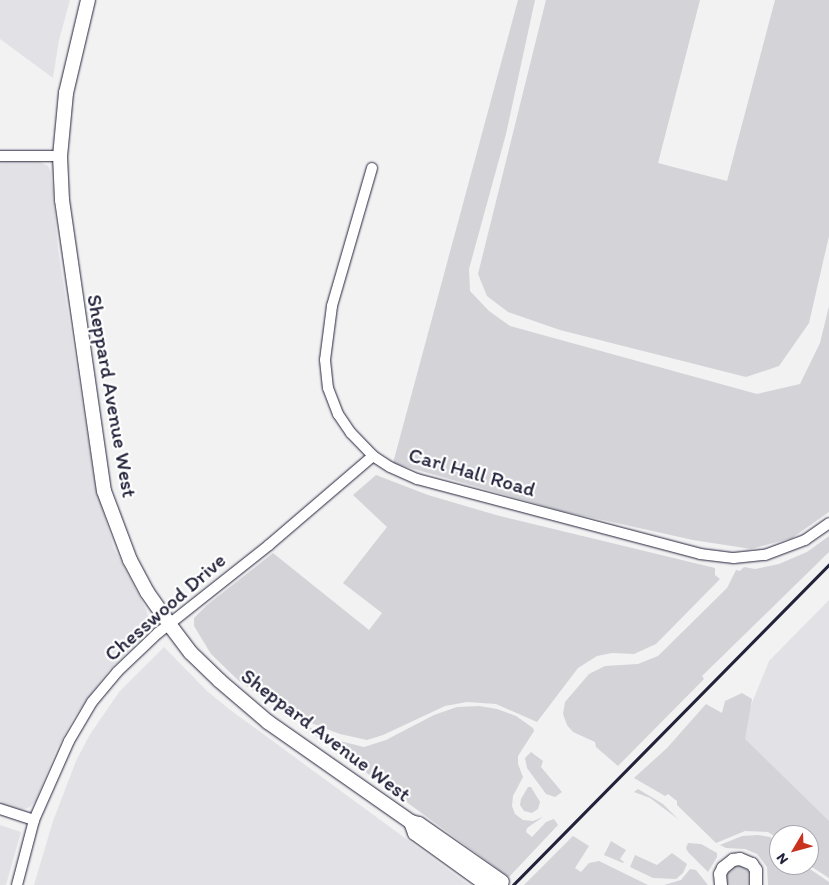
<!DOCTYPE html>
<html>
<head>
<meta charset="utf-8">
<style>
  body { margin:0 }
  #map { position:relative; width:829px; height:885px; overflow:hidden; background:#f2f2f3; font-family:Itim,sans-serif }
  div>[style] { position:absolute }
  .built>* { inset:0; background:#e2e2e6 }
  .green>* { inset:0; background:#d3d3d8 }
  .roads { filter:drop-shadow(0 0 1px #22223b) drop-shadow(0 0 1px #22223b) }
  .minor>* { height:10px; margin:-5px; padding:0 5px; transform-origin:5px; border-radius:5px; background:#fff }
  .tertiary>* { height:12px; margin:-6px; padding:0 6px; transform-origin:6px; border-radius:6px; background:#fff }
  .secondary>* { height:14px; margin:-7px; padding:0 7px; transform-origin:7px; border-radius:7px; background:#fff }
  .rail>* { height:2.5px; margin:-1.25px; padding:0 1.25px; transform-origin:1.25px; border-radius:1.25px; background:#22223b }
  span { translate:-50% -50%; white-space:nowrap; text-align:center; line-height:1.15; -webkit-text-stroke:4.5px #fff; paint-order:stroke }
  .street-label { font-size:21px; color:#22223b }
  .north { position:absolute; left:769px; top:825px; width:50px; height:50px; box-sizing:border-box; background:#fff; border:1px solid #a7a7b1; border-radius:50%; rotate:233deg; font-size:14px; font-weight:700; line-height:20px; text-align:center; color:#22223b }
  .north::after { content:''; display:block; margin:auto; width:18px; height:22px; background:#c8321e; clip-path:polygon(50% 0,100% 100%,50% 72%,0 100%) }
</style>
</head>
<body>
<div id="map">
  <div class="built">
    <i style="clip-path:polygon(0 0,70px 0,59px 40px,53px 78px,0 39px)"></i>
    <i style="clip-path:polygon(0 161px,38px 161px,48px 166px,51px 172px,58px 249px,95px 484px,114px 548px,146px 609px,149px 619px,148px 629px,142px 638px,109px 670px,74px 717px,56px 750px,36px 800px,30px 807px,21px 810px,0 804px)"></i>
    <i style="clip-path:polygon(829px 600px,829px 827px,738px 737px,769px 661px)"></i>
    <i style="clip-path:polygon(164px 647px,207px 691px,229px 709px,469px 885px,34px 885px,53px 821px,76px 761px,89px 736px,119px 692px)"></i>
    <i style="clip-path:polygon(0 825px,21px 832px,6px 885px,0 885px)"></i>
  </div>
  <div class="green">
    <i style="clip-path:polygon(518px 0,535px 0,506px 134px,469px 269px,470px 291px,489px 311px,510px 326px,757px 394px,800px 384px,820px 343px,829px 306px,829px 512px,792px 538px,751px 549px,693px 540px,562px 511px,393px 463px)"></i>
    <i style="clip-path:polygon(546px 0,700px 0,658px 163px,727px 181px,775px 0,829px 0,829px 236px,809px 323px,779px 366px,746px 377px,560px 330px,508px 312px,487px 296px,478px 274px)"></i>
    <i style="clip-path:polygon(376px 475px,428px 495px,496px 515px,715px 568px,715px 575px,720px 579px,656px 644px,634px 654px,612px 653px,597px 656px,578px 668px,537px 722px,496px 704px,467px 702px,445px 706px,383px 735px,367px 740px,340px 734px,306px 721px,295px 720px,239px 681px,211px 654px,194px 626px,194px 618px,207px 605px,273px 553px,369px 630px,382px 613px,343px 583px,387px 527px,353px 495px)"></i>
    <i style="clip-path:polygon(829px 536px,829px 552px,702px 676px,704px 679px,618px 766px,596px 747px,595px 742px,573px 732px,567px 725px,563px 714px,565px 702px,589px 674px,605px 666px,638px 664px,658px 656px,727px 588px,736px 570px,740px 571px,744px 567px,755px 569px,779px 564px,807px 552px)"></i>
    <i style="clip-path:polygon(742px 693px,752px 699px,745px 739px,829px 821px,829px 878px,809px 865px,809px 835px,779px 835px,779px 839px,768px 832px,745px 831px,716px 843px,677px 805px,677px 801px,668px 794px,665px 796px,634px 778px,667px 748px,706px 704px,722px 713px,725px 701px)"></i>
    <i style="clip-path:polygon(457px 707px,479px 706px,497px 709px,516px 716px,533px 728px,534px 731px,518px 756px,518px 764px,523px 777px,513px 796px,512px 806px,515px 814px,523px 820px,533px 821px,543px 817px,527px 828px,526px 832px,532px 837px,546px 822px,554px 819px,558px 825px,509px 877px,304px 727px,309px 727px,336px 740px,364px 747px,386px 740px,434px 715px)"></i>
    <i style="clip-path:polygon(531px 752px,543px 761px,541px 767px,562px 792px,555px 797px,546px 794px,527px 768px,525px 758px)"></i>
    <i style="clip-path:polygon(528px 787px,531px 787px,540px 802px,538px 809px,532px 813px,524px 811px,520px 805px,521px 799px)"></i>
    <i style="clip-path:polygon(638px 789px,663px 804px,678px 819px,650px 798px,634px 792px)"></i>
    <i style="clip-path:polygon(758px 835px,770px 837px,779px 844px,779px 865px,804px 865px,829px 882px,829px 885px,768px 885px,767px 867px,757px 854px,745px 849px,726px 848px,720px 845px,742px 836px)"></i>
    <i style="clip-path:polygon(573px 836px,589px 846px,575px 868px,581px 872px,589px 863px,599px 861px,648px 885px,524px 885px)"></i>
    <i style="clip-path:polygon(611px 841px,626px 850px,620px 859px,624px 862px,623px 863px,604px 855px)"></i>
    <i style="clip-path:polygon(688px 843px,701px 844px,717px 853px,717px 857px,708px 872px,688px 852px,686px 848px)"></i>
    <i style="clip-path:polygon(672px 853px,687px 864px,683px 873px,676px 879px,653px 878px,630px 867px,635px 855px,657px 865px)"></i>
    <i style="clip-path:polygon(734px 866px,743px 866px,749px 872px,749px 885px,727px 885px,725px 875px)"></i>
    <i style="clip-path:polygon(690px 869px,696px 870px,708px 885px,664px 885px,681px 880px)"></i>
  </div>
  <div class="roads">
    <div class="minor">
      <i style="left:0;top:156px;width:60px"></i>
      <i style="left:372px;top:168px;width:144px;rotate:106.2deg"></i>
      <i style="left:332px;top:306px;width:54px;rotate:97.4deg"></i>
      <i style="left:325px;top:360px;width:28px;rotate:84deg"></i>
      <i style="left:328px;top:388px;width:28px;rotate:69deg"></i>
      <i style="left:338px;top:414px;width:23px;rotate:56deg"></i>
      <i style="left:351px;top:433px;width:32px;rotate:46deg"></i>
      <i style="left:373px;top:456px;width:20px;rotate:33deg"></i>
      <i style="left:390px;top:467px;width:30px;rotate:24deg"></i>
      <i style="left:417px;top:479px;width:293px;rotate:14.8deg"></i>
      <i style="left:700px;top:554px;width:34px;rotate:7deg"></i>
      <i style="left:734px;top:558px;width:31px;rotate:-6deg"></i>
      <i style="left:765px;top:555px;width:43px;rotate:-20.6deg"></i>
      <i style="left:805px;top:540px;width:29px;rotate:-35deg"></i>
      <i style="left:0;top:809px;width:36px;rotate:18deg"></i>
      <i style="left:17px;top:885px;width:67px;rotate:-75.3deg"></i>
      <i style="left:34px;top:820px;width:86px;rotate:-66.1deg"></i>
      <i style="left:69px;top:741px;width:45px;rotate:-59.5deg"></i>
      <i style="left:92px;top:702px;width:39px;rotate:-50deg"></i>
      <i style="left:117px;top:672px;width:57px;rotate:-43.6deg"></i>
      <i style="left:158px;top:633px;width:142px;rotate:-38.4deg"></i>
      <i style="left:269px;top:545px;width:137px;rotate:-40.6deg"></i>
    </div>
    <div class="tertiary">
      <i style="left:721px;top:885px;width:11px;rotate:-95deg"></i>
      <i style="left:720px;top:874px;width:7px;rotate:-63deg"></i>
      <i style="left:723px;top:868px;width:13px;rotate:-39deg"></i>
      <i style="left:733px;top:860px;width:7px;rotate:-8deg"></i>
      <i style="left:740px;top:859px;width:13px;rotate:23deg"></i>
      <i style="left:752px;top:864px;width:7px;rotate:56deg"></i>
      <i style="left:756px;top:870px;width:15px;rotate:90deg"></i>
    </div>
    <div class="secondary">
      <i style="left:88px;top:0;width:96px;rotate:103.3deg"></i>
      <i style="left:66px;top:93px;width:63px;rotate:95.4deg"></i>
      <i style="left:60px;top:156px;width:44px;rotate:87.4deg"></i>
      <i style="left:62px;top:200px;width:294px;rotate:81.8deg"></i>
      <i style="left:104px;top:491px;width:74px;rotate:69.4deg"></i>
      <i style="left:130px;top:560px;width:36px;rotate:62deg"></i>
      <i style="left:147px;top:592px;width:39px;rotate:55deg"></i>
      <i style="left:169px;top:624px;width:36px;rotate:53deg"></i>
      <i style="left:191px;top:653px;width:40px;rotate:44deg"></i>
      <i style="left:220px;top:681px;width:63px;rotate:40.5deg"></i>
      <i style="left:268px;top:722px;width:174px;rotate:35deg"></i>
      <i style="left:411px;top:822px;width:8px;rotate:14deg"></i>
      <i style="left:419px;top:824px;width:101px;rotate:34.9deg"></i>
      <i style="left:411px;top:822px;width:12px;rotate:70deg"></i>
      <i style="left:415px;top:833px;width:89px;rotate:35.8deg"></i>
    </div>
  </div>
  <div class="rail">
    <i style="left:513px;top:885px;width:450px;rotate:-45.4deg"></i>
  </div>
  <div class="street-label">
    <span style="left:112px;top:396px;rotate:80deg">Sheppard Avenue West</span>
    <span style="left:472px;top:472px;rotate:16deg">Carl Hall Road</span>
    <span style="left:165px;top:607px;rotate:-41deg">Chesswood Drive</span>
    <span style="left:326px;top:735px;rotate:37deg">Sheppard Avenue West</span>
  </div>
  <div class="north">N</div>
</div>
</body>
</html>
